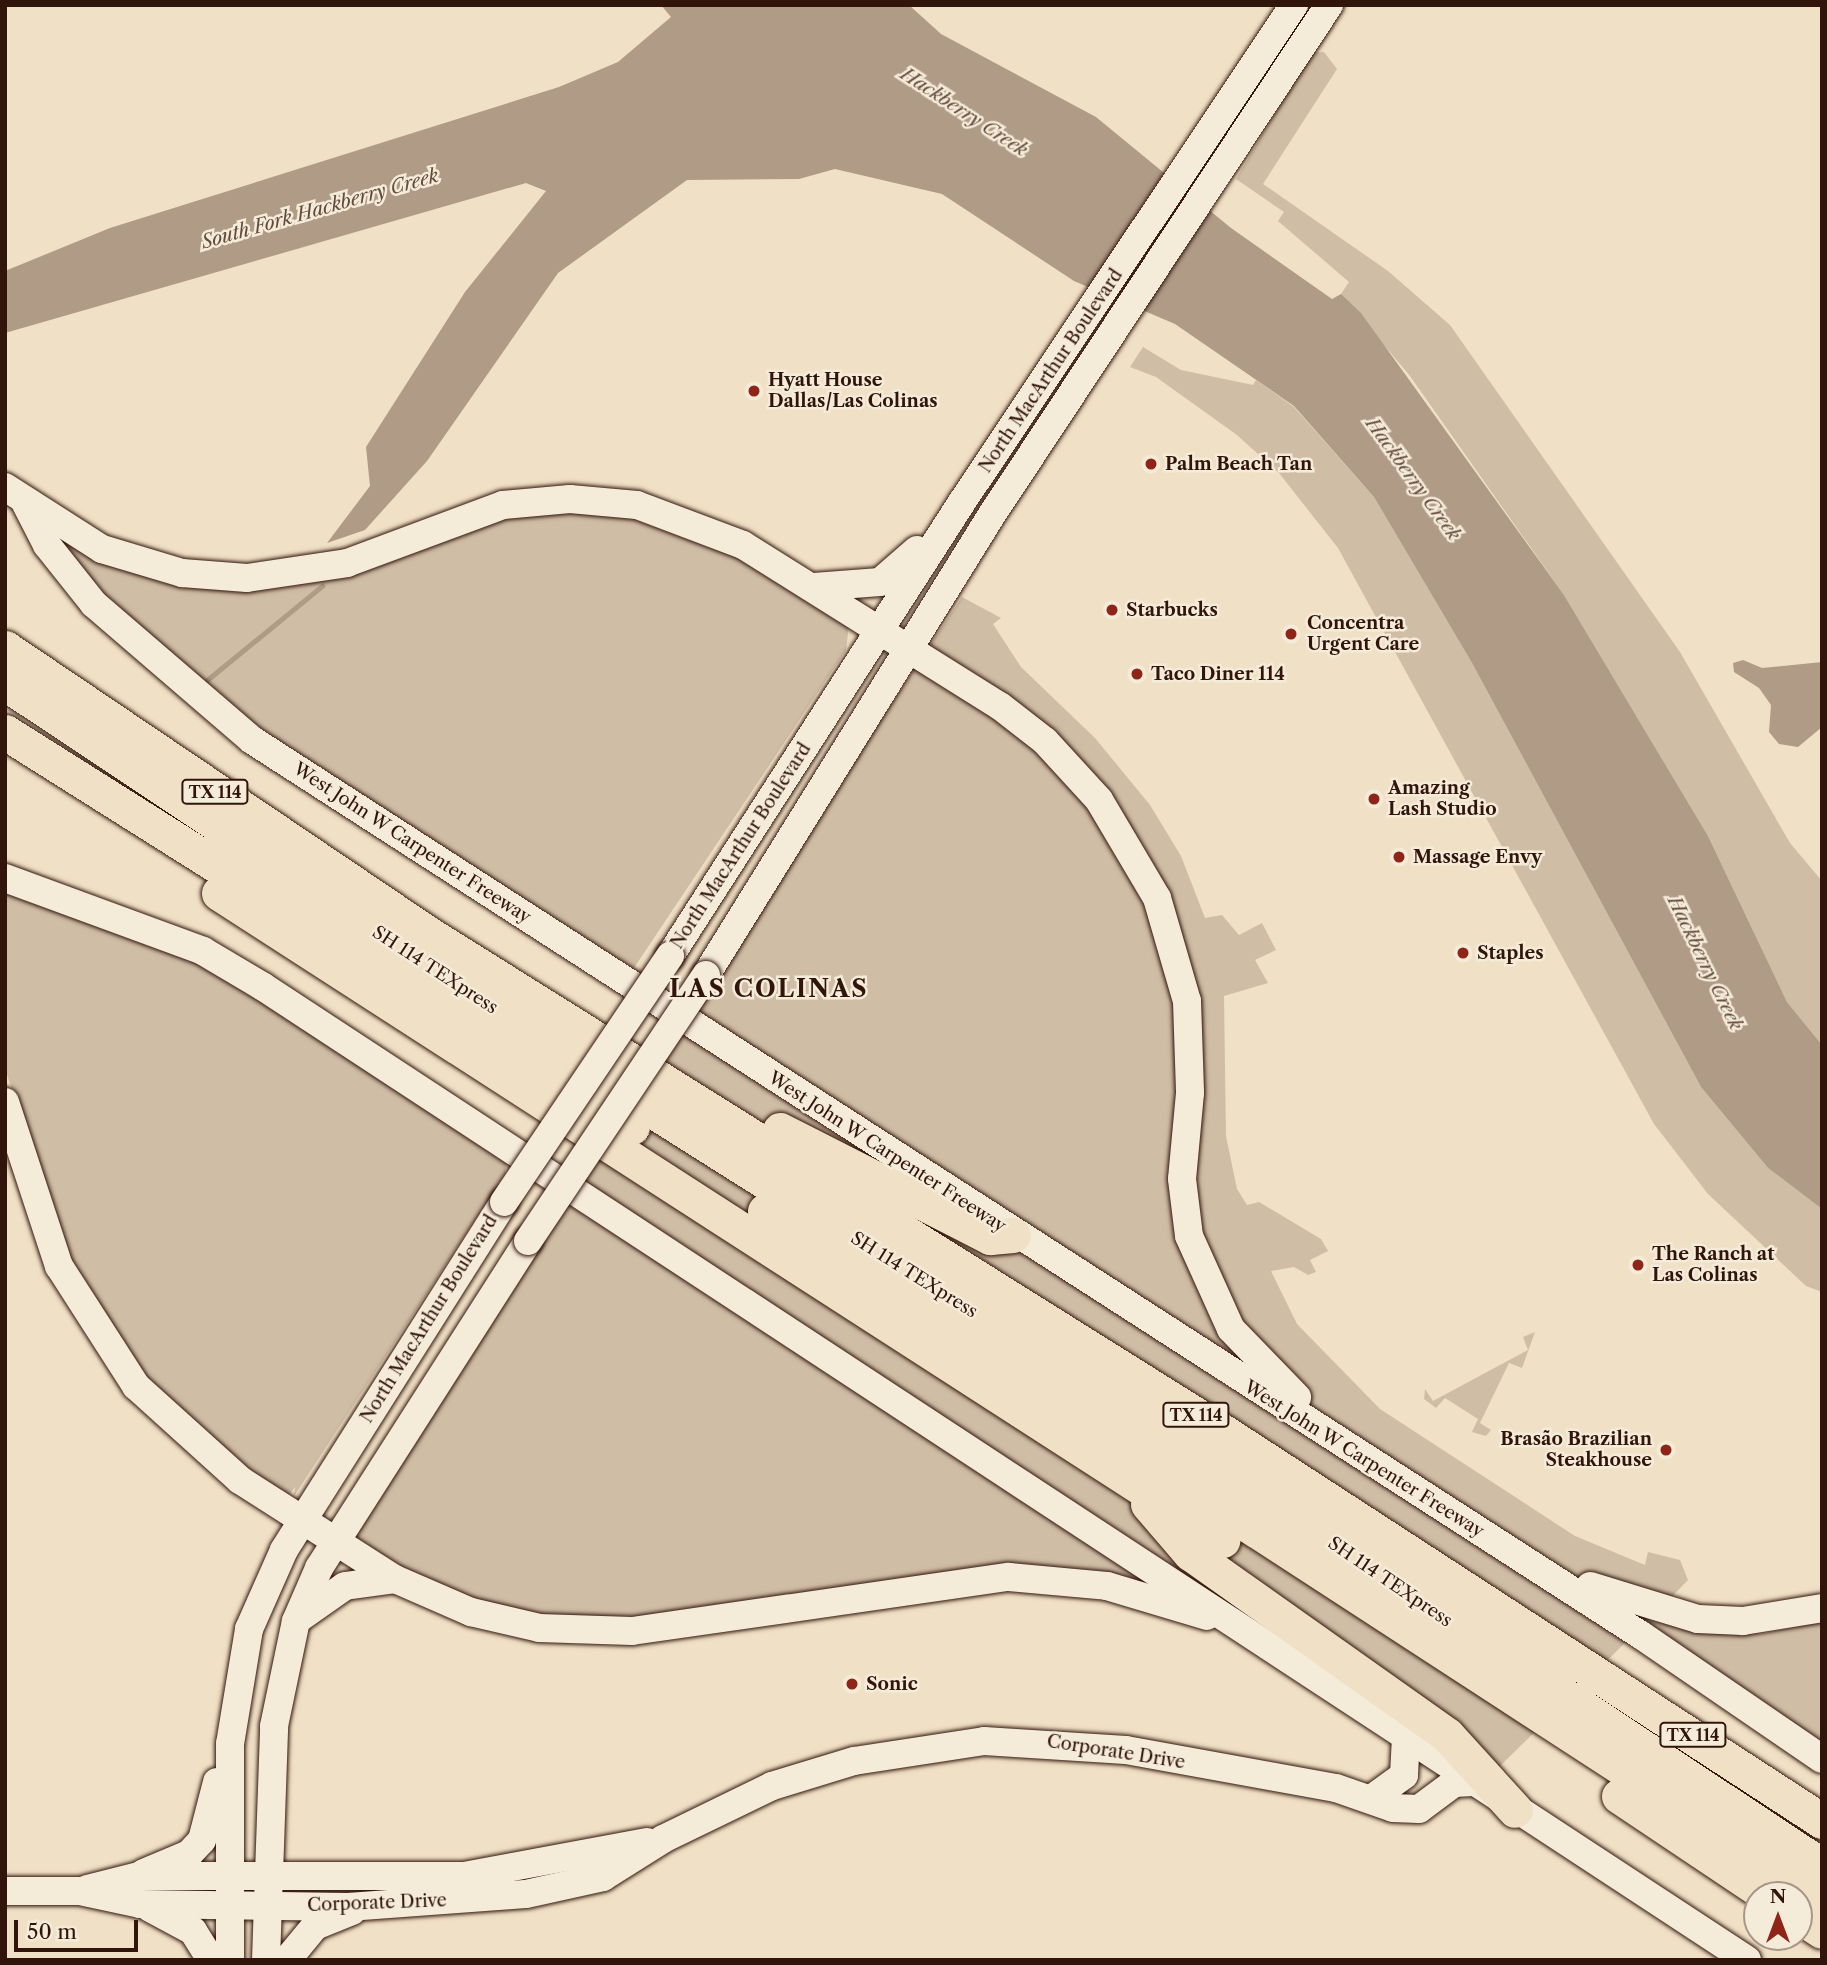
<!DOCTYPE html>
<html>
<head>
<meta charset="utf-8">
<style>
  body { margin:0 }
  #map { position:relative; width:1827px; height:1965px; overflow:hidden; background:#f0e0c5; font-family:"Libre Caslon Text",serif }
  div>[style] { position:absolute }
  .green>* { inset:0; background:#d0bda5 }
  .water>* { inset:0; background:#af9b86 }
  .stream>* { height:5px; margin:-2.5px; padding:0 2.5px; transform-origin:2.5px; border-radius:2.5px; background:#af9b86 }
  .roads { filter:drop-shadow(0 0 2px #31150b) drop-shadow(0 0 2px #31150b) }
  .secondary>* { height:28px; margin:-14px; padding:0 14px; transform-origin:14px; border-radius:14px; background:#f5ebd9 }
  .highway>* { height:35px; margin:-17.5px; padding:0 17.5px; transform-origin:17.5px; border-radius:17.5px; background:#f0e0c5 }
  .bridges { filter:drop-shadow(0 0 2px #31150b) drop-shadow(0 0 2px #31150b) }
  .secondary-bridge>* { height:28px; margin:-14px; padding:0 14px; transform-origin:14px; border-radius:14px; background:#f5ebd9 }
  .dots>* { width:19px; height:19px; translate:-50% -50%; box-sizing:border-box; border:4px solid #f5ebd9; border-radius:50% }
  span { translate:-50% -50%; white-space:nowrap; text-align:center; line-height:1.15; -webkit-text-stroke:5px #f5ebd9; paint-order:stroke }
  .shield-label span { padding:2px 5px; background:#f5ebd9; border:2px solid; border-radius:5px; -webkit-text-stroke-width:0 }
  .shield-label { font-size:16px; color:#31150b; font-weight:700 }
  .street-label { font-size:18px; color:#31150b }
  .poi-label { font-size:18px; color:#31150b; font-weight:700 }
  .left { translate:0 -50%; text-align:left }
  .right { translate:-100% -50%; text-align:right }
  .water-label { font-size:19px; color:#634b3c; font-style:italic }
  .district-label { font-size:24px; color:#31150b; font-weight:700; letter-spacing:2px }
  .frame { position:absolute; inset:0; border:7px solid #31150b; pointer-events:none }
  .north { position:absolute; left:1743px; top:1881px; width:70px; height:70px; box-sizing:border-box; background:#f5ebd9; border:2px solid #a79587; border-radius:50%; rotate:0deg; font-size:19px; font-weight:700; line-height:28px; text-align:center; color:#31150b }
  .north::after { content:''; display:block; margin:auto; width:24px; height:32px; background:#8f2418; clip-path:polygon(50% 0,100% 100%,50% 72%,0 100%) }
  .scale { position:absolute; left:14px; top:1920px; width:124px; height:32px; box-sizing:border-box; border:4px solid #31150b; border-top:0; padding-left:9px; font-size:21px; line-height:24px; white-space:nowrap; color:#31150b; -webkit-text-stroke:5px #f5ebd9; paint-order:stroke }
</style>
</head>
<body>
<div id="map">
  <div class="green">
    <i style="clip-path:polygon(1324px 52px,1337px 69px,1263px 184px,1388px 271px,1450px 325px,1680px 652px,1790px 843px,1822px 881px,1822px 1045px,1787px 1002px,1708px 836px,1564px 595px,1410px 376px,1341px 294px,1349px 282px,1278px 221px,1284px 212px,1236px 179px,1311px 53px)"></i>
    <i style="clip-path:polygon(1143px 347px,1181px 370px,1253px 385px,1256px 380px,1294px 407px,1374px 497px,1472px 663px,1701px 1087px,1768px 1168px,1822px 1209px,1822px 1292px,1806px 1286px,1708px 1194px,1654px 1124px,1338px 548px,1279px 473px,1237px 435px,1156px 377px,1130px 367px)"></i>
    <i style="clip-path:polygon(588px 507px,700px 533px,849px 625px,846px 650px,630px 974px,224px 704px,96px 590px,49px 531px,231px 586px,491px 513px)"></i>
    <i style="clip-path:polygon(962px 597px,1001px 618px,993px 624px,1021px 667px,1095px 738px,1150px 805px,1181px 856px,1205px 918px,1222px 915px,1239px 935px,1262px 923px,1276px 950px,1255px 960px,1268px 983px,1224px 996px,1226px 1136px,1237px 1189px,1247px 1205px,1259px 1202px,1321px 1239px,1328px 1251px,1310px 1260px,1316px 1272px,1308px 1275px,1294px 1267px,1271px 1271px,1297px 1324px,1380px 1409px,1575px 1536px,1645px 1565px,1648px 1552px,1680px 1560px,1688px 1580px,1648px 1621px,1761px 1634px,1822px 1621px,1822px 1748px,1639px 1629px,1494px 1772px,1323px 1664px,1054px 1571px,625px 1628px,472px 1610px,342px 1538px)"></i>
    <i style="clip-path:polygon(5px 888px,218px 970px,506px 1162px,505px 1174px,294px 1496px,295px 1487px,288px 1496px,220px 1452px,135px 1371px,78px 1283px,5px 1069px)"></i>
    <i style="clip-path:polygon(1535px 1332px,1522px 1368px,1509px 1363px,1480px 1423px,1491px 1430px,1486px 1436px,1472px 1432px,1478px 1419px,1445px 1398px,1436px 1408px,1424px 1399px,1425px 1389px,1433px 1401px,1528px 1350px,1523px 1337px)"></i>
  </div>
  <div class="water">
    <i style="clip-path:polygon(661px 5px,909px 5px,941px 34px,1096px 117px,1231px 228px,1332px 299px,1341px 294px,1361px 313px,1564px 595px,1708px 836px,1787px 1002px,1822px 1045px,1822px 1209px,1768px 1168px,1701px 1087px,1472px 663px,1374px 497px,1294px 406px,1175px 324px,1074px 281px,942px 194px,835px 169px,799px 179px,687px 180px,558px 273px,427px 461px,365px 530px,327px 543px,370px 486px,366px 447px,465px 292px,546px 191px,526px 183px,5px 333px,5px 271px,110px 228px,559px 87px,618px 62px,671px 17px)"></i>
    <i style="clip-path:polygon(1743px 660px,1762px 668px,1822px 662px,1822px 727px,1798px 747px,1779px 744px,1769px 732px,1771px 705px,1759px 688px,1734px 672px,1733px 663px)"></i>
  </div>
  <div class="stream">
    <i style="left:207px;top:680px;width:149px;rotate:-39.3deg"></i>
  </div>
  <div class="roads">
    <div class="secondary">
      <i style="left:5px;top:487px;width:115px;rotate:32.6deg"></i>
      <i style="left:102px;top:549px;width:84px;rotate:16.7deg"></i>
      <i style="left:182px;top:573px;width:65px;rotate:4.4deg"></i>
      <i style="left:247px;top:578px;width:101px;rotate:-8.5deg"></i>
      <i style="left:347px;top:563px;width:166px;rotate:-20.4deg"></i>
      <i style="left:503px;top:505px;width:67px;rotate:-5.1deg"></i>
      <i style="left:570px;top:499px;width:67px;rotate:5.1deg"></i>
      <i style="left:637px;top:505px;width:113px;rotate:20.7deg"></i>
      <i style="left:743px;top:545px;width:303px;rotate:32.1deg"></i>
      <i style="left:1000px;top:706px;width:57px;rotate:37.9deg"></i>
      <i style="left:1045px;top:741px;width:80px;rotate:47.5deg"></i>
      <i style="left:1099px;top:800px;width:114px;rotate:59.4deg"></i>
      <i style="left:1157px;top:898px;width:107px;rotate:73.8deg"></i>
      <i style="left:1187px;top:1001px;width:92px;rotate:88.1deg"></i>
      <i style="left:1190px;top:1093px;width:86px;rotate:95.3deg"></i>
      <i style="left:1182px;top:1179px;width:57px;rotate:83deg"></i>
      <i style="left:1189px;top:1236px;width:102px;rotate:65.7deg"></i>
      <i style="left:1231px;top:1329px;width:95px;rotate:45.9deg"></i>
      <i style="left:26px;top:504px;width:46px;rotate:62.9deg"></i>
      <i style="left:47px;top:545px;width:75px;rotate:51.5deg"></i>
      <i style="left:94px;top:604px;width:208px;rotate:40.7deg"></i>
      <i style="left:252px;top:740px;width:1652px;rotate:32.8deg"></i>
      <i style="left:1641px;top:1635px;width:219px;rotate:34.4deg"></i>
      <i style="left:814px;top:587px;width:66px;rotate:-4.3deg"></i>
      <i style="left:880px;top:582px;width:49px;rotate:-40.9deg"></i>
      <i style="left:5px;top:878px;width:211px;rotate:20.2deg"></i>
      <i style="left:203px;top:951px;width:69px;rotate:30.7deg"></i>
      <i style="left:262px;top:986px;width:1776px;rotate:33.26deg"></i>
      <i style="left:670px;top:956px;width:540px;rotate:-57.25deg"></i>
      <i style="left:962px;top:502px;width:598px;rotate:-56.26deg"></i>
      <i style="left:706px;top:975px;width:540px;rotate:-58.16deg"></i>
      <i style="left:991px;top:516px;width:613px;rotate:-56.52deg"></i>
      <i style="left:5px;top:1102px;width:173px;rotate:71.8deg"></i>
      <i style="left:59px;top:1266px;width:143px;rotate:57.3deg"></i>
      <i style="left:136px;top:1386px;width:140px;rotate:42.1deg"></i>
      <i style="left:240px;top:1480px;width:184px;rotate:32.6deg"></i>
      <i style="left:395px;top:1579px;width:83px;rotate:23.5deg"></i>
      <i style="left:471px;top:1612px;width:70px;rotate:13.2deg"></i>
      <i style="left:539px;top:1628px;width:93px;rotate:1.8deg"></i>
      <i style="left:632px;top:1631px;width:381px;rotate:-8.2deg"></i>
      <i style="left:1009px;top:1577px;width:98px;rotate:5.2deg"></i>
      <i style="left:1107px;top:1586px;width:104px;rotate:16.7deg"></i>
      <i style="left:1590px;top:1586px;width:113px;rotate:17deg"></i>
      <i style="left:1698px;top:1619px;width:45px;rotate:2.5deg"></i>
      <i style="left:1743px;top:1621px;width:80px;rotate:-9.3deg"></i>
      <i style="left:298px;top:1619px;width:57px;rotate:-35.1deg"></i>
      <i style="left:345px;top:1586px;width:50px;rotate:-8deg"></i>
      <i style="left:1374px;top:1797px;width:37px;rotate:-36deg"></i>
      <i style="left:1404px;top:1775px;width:39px;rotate:-87deg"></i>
      <i style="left:144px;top:1873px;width:49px;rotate:-22.9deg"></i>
      <i style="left:189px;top:1854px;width:19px;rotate:-47deg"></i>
      <i style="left:202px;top:1840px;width:60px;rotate:-75.5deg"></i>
      <i style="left:87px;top:1889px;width:54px;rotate:-14deg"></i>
      <i style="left:139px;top:1876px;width:325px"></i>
      <i style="left:464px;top:1876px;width:186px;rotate:-10.5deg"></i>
      <i style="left:5px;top:1891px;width:75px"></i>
      <i style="left:80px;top:1891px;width:61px;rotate:12.2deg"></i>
      <i style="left:140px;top:1904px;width:208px;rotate:0.8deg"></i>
      <i style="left:348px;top:1907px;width:178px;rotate:-4.2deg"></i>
      <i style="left:526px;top:1894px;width:79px;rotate:-12.4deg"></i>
      <i style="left:603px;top:1877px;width:71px;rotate:-32.3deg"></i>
      <i style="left:663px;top:1839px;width:121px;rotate:-25.9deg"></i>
      <i style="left:772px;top:1786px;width:86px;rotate:-17deg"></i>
      <i style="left:854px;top:1761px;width:132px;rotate:-8.7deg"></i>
      <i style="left:984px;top:1741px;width:142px;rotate:3.6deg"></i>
      <i style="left:1126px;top:1750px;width:213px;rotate:10.3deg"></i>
      <i style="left:1336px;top:1788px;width:60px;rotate:19.3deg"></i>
      <i style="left:1393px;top:1808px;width:26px;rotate:2deg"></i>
      <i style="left:1419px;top:1809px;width:44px;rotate:-36.6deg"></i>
      <i style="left:1454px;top:1783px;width:19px;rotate:-3deg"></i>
      <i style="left:150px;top:1908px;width:49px;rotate:28.1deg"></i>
      <i style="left:193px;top:1931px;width:34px;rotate:58deg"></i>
      <i style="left:230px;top:1960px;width:216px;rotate:-90deg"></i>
      <i style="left:230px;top:1744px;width:117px;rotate:-80.6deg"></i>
      <i style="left:249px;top:1629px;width:86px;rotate:-66.1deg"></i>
      <i style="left:284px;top:1550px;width:412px;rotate:-57.7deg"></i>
      <i style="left:266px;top:1960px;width:234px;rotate:-88deg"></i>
      <i style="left:274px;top:1726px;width:107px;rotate:-78.2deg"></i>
      <i style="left:296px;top:1621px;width:58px;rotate:-66.5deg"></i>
      <i style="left:319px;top:1568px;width:388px;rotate:-57.4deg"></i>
      <i style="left:287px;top:1960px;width:44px;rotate:-50.5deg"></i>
      <i style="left:315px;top:1926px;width:40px;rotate:-22deg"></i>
    </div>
    <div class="highway">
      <i style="left:5px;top:648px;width:509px;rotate:34.03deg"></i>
      <i style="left:427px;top:933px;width:942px;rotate:32.07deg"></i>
      <i style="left:1225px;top:1433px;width:712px;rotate:33.02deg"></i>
      <i style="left:5px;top:683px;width:657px;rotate:33.64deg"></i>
      <i style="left:552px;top:1047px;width:840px;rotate:32.25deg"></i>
      <i style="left:1262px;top:1495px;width:672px;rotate:33.52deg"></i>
      <i style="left:5px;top:732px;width:741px;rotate:32.21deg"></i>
      <i style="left:219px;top:893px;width:1194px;rotate:32.82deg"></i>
      <i style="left:780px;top:1130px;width:236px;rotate:27deg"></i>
      <i style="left:990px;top:1237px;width:23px;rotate:-5deg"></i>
      <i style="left:765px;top:1211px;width:1261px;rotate:33.02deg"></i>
      <i style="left:1148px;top:1504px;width:65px;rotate:49.4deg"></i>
      <i style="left:1190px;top:1553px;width:315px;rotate:35.3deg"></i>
      <i style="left:1447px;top:1735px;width:101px;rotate:47.8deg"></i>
      <i style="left:1619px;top:1796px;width:178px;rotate:33.8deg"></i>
      <i style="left:1799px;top:1916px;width:27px;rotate:33deg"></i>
    </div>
  </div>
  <div class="bridges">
    <div class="secondary-bridge">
      <i style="left:504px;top:1202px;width:297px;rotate:-56deg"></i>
      <i style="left:528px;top:1241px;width:320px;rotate:-56.2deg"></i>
    </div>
  </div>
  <div class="dots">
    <i style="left:754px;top:391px;background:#8f2418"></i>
    <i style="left:1151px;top:464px;background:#8f2418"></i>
    <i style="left:1112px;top:610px;background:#8f2418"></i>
    <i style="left:1291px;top:634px;background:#8f2418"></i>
    <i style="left:1137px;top:674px;background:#8f2418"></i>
    <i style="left:1374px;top:799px;background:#8f2418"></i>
    <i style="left:1399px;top:857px;background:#8f2418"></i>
    <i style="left:1463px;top:953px;background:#8f2418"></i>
    <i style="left:1638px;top:1265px;background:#8f2418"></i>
    <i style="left:1666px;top:1450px;background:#8f2418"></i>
    <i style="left:852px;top:1684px;background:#8f2418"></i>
  </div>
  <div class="shield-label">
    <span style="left:215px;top:792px">TX 114</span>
    <span style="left:1196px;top:1415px">TX 114</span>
    <span style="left:1693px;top:1735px">TX 114</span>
  </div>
  <div class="street-label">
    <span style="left:1051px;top:371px;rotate:-56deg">North MacArthur Boulevard</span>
    <span style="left:412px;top:843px;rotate:33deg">West John W Carpenter Freeway</span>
    <span style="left:741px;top:846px;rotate:-57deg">North MacArthur Boulevard</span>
    <span style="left:435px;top:970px;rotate:33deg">SH 114 TEXpress</span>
    <span style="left:887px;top:1152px;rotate:33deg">West John W Carpenter Freeway</span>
    <span style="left:914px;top:1275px;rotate:32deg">SH 114 TEXpress</span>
    <span style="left:429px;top:1319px;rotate:-58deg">North MacArthur Boulevard</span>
    <span style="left:1364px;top:1459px;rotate:32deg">West John W Carpenter Freeway</span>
    <span style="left:1390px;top:1582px;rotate:34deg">SH 114 TEXpress</span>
    <span style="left:1116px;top:1752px;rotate:9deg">Corporate Drive</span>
    <span style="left:377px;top:1903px;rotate:-2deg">Corporate Drive</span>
  </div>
  <div class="poi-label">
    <span class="left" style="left:768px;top:391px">Hyatt House<br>Dallas/Las Colinas</span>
    <span class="left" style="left:1165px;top:464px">Palm Beach Tan</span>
    <span class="left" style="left:1126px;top:610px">Starbucks</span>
    <span class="left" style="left:1307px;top:634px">Concentra<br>Urgent Care</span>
    <span class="left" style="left:1151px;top:674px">Taco Diner 114</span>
    <span class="left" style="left:1388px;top:799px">Amazing<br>Lash Studio</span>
    <span class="left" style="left:1413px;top:857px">Massage Envy</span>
    <span class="left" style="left:1477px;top:953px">Staples</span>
    <span class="left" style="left:1652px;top:1265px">The Ranch at<br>Las Colinas</span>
    <span class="right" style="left:1652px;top:1450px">Brasão Brazilian<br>Steakhouse</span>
    <span class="left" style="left:866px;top:1684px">Sonic</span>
  </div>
  <div class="water-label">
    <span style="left:964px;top:112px;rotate:33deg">Hackberry Creek</span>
    <span style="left:320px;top:209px;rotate:-16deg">South Fork Hackberry Creek</span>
    <span style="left:1413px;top:479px;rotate:54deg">Hackberry Creek</span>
    <span style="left:1705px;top:963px;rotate:64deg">Hackberry Creek</span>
  </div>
  <div class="district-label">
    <span style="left:769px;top:989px">LAS COLINAS</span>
  </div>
  <div class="frame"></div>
  <div class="north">N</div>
  <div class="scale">50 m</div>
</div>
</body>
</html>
